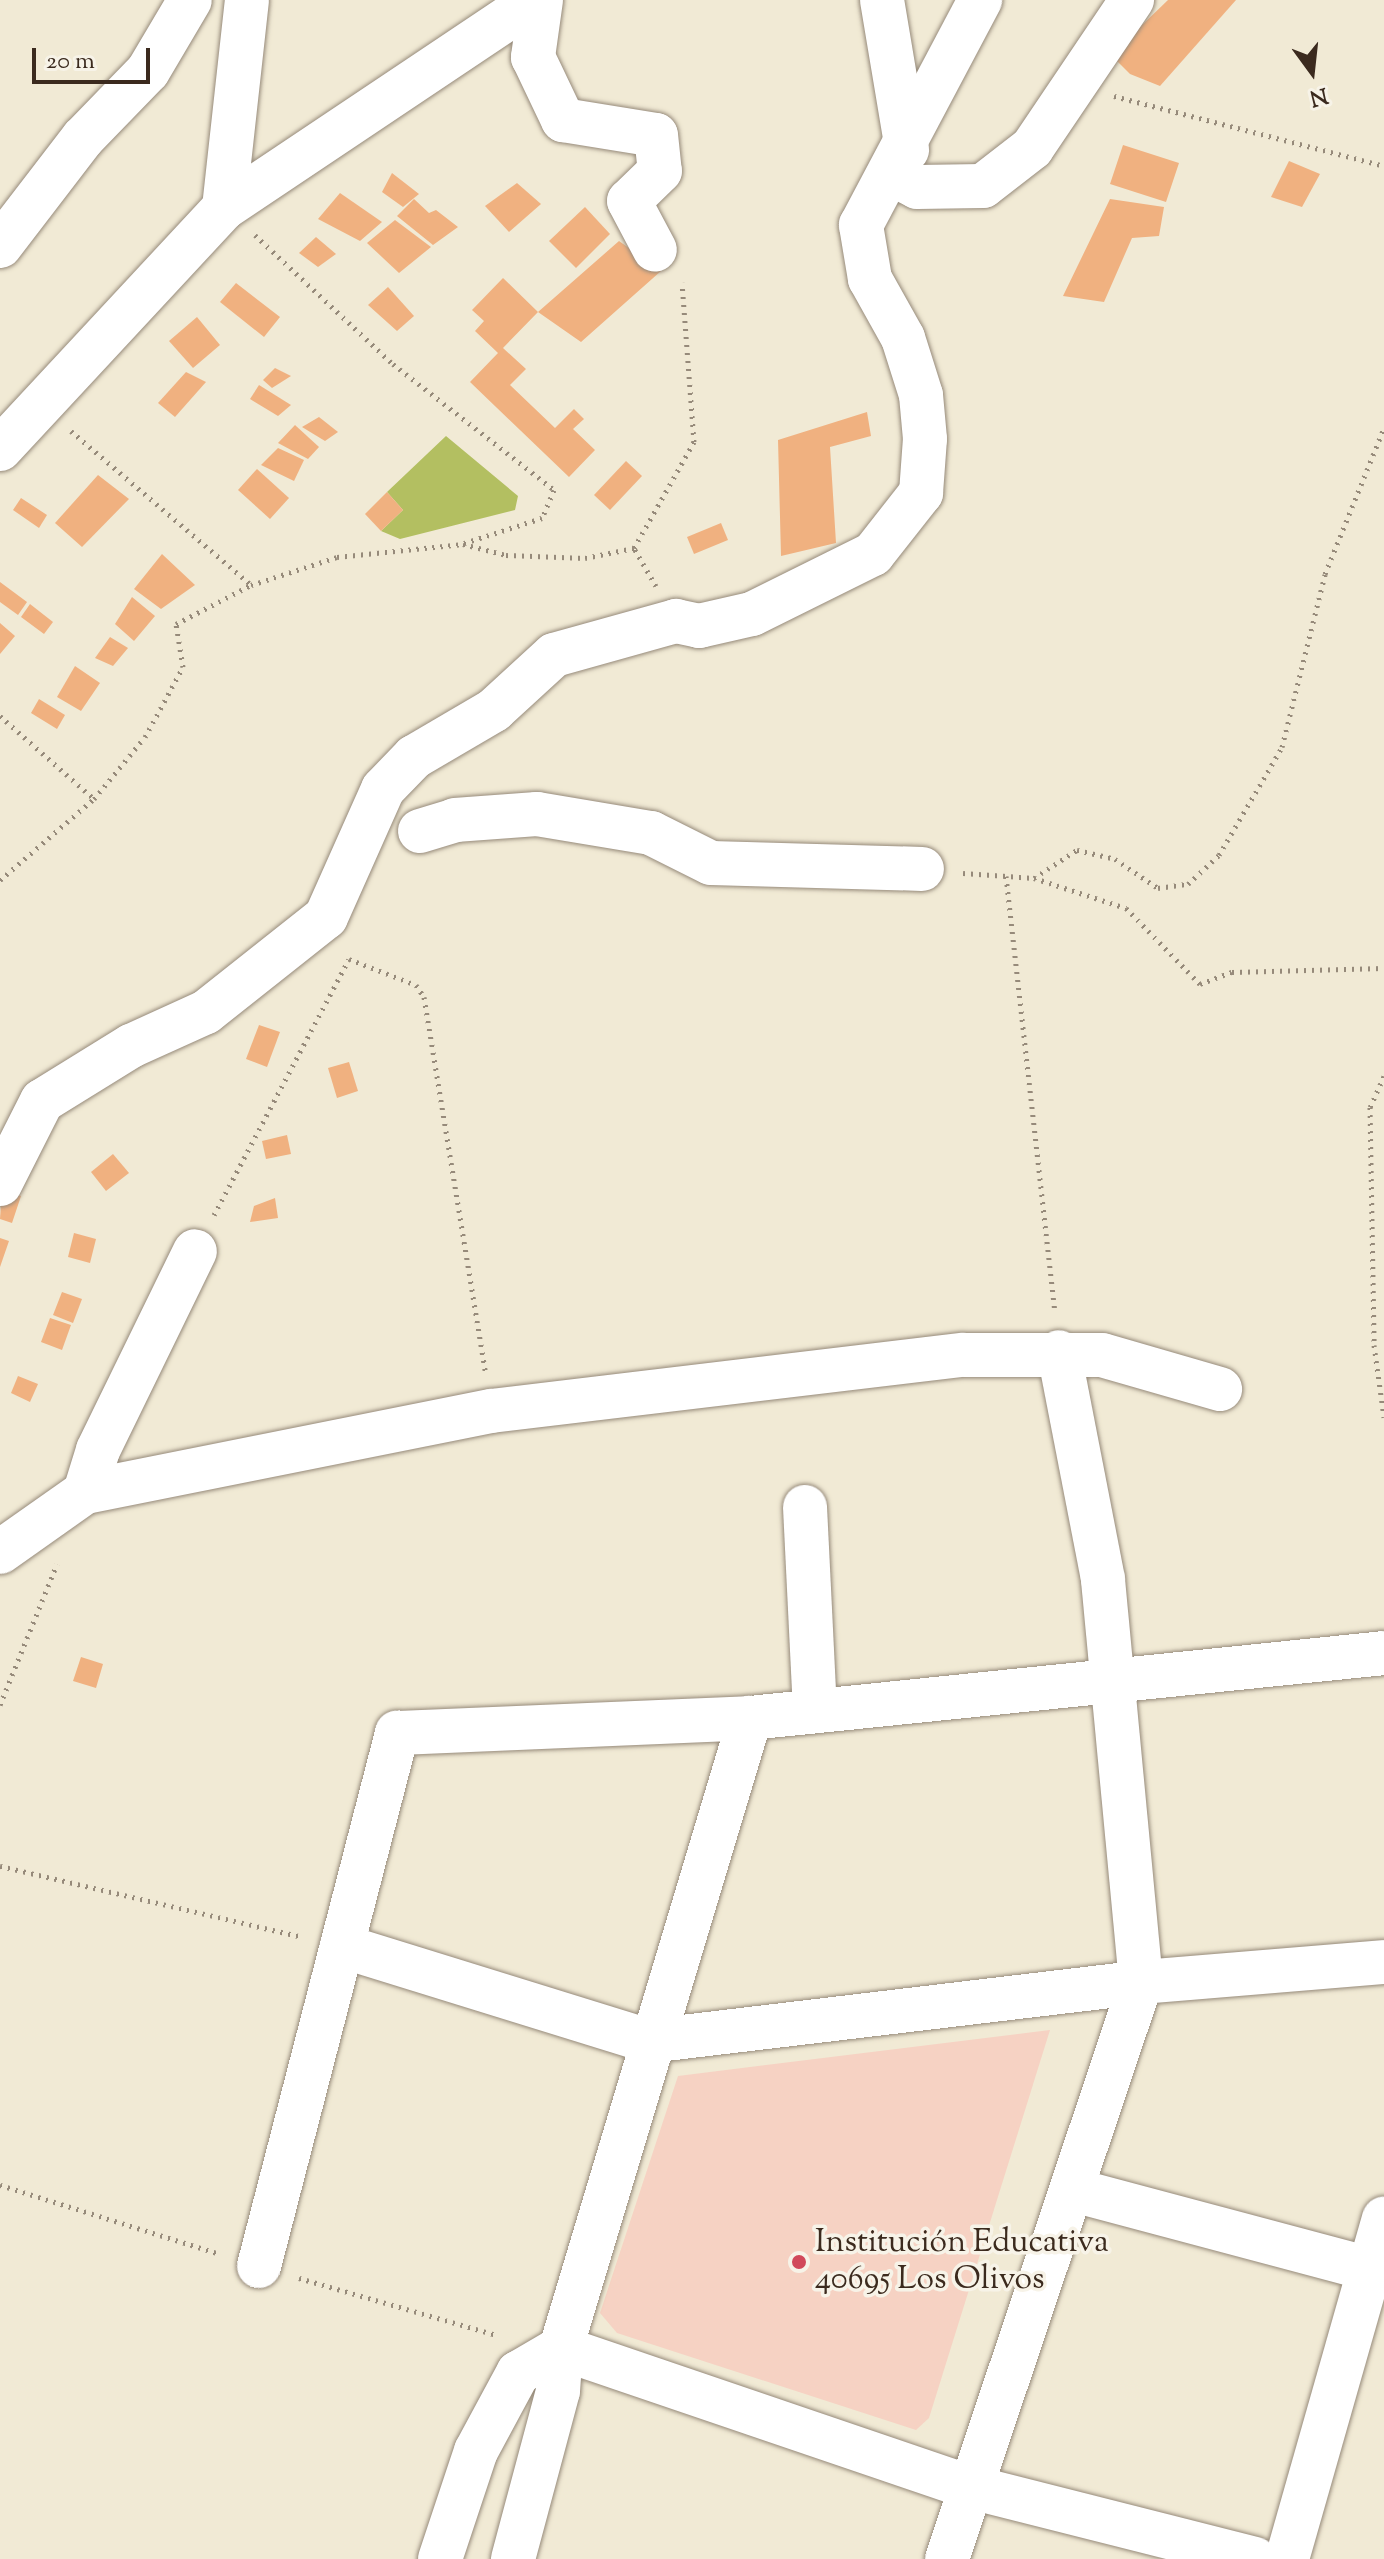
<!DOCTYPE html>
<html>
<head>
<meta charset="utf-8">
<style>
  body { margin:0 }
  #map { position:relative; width:1384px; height:2559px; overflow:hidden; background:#f1ead5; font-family:"Sorts Mill Goudy",serif }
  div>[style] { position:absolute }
  .built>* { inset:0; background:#f6d2c3 }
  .green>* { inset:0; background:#b3bf61 }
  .building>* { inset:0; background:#f0b180 }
  .path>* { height:5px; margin-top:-2.5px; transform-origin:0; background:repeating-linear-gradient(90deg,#968a7a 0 2px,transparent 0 8px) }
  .roads { filter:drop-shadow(0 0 2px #968a7a) drop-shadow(0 0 2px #968a7a) }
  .minor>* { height:44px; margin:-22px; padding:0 22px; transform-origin:22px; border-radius:22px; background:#fff }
  .dots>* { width:22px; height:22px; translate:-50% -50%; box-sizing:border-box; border:4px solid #f7f3e8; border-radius:50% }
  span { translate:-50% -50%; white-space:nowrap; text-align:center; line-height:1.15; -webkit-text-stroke:7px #f7f3e8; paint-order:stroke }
  .poi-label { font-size:32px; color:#3b2a1e }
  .left { translate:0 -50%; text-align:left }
  .north { position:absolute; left:1272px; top:32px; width:80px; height:80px; -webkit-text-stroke:6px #f7f3e8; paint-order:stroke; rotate:165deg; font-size:22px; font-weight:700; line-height:32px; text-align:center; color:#3b2a1e }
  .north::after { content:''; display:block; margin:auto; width:28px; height:36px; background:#3b2a1e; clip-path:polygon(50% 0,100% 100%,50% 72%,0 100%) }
  .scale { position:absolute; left:32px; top:48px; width:118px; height:36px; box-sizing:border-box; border:4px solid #3b2a1e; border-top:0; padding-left:10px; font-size:24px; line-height:28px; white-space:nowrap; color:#3b2a1e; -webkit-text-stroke:6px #f7f3e8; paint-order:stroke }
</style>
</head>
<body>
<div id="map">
  <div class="built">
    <i style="clip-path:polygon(1050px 2030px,929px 2418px,916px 2430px,617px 2333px,600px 2313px,678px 2076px)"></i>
  </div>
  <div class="green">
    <i style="clip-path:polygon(446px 436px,518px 496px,515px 510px,400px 539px,381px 531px,403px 510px,387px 492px)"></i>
  </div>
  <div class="building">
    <i style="clip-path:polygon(1168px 0,1236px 0,1160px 86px,1130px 74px,1111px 55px)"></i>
    <i style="clip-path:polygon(1123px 145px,1179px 163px,1166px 202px,1110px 184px)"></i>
    <i style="clip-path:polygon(1289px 161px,1320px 174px,1302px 207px,1271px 197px)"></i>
    <i style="clip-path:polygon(392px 173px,419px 194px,403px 207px,382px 192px)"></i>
    <i style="clip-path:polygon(517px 183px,541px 204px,509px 232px,485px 206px)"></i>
    <i style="clip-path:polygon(340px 193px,382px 222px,360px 241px,318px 219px)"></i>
    <i style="clip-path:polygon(414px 199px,429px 213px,436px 210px,458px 227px,433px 245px,397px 216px)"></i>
    <i style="clip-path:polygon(1110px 199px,1164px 207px,1159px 236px,1132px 238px,1104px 302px,1063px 296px)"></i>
    <i style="clip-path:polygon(585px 207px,610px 234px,576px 268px,549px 241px)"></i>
    <i style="clip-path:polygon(395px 220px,431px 247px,399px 273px,367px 243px)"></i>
    <i style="clip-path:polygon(316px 237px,336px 254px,318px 267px,299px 253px)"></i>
    <i style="clip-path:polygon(619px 241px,661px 271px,581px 342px,538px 312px,503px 348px,526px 369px,510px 385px,555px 428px,574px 409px,584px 419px,573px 429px,595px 450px,569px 477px,470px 382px,498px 353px,475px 331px,484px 321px,472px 310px,503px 278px,538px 312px)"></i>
    <i style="clip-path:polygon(236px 283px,280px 317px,264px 337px,220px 302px)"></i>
    <i style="clip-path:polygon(388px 287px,414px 316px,397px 331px,368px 305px)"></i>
    <i style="clip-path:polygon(197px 317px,220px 345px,193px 368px,169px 341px)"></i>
    <i style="clip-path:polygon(275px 368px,291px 376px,272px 388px,263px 380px)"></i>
    <i style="clip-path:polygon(186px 372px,206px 382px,175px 417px,158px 403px)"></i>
    <i style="clip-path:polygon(259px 385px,291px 405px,278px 416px,250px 399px)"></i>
    <i style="clip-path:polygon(867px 412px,871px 436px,830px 447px,836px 543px,781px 556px,778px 440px)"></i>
    <i style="clip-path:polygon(319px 417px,338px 432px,325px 441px,302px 427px)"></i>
    <i style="clip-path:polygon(295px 425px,319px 447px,308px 459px,278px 443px)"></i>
    <i style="clip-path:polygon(278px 448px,304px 460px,294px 481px,261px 465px)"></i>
    <i style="clip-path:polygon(626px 461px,642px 476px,610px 510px,594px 495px)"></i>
    <i style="clip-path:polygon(257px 469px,289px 498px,270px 519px,238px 490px)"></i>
    <i style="clip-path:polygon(98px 475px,129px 499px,82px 547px,55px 523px)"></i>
    <i style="clip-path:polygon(387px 492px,403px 510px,381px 531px,365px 514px)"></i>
    <i style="clip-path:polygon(21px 498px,47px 515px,39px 528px,13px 510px)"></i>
    <i style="clip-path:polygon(721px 523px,728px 540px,694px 554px,687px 537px)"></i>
    <i style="clip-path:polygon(162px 554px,195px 585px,161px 609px,134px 589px)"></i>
    <i style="clip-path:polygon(0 582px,27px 602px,18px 615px,0 602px)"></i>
    <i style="clip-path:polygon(132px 597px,155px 616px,134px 641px,115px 624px)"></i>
    <i style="clip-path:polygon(30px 604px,53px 622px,44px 634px,21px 617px)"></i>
    <i style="clip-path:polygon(0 623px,15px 636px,0 654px)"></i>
    <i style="clip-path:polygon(110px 637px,128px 648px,113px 666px,95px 658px)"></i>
    <i style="clip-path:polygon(75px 666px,100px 683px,81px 711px,57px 697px)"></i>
    <i style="clip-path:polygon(39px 699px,65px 715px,57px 729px,31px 713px)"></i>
    <i style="clip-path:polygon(259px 1025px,280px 1032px,267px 1067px,246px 1059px)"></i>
    <i style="clip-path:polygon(349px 1062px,358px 1091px,337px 1098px,328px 1068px)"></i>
    <i style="clip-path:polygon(287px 1135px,291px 1154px,266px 1159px,262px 1141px)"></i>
    <i style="clip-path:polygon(113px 1154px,129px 1173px,106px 1191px,91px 1172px)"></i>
    <i style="clip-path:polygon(2px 1190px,21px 1196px,12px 1223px,0 1219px)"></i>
    <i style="clip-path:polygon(275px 1198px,278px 1218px,250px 1222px,254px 1206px)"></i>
    <i style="clip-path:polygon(74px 1233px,96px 1239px,90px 1263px,68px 1257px)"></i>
    <i style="clip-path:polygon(0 1238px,9px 1241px,0 1267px)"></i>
    <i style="clip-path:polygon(62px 1292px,82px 1299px,73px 1323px,53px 1315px)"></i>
    <i style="clip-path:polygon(50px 1318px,71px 1325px,62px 1350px,41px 1342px)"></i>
    <i style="clip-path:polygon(18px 1376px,38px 1384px,30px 1402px,11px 1393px)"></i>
    <i style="clip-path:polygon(81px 1657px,103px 1664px,96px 1688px,73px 1681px)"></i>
  </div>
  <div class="path">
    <i style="left:1114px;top:96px;width:279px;rotate:14.5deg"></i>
    <i style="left:255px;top:235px;width:189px;rotate:43.1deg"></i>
    <i style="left:393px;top:364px;width:204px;rotate:38deg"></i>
    <i style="left:554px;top:490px;width:30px;rotate:113deg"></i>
    <i style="left:542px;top:518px;width:82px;rotate:162.2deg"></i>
    <i style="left:71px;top:431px;width:237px;rotate:40.5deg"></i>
    <i style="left:656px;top:586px;width:44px;rotate:-120.1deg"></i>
    <i style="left:634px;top:548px;width:122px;rotate:-60.5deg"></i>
    <i style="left:694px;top:442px;width:160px;rotate:-94.3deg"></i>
    <i style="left:0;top:716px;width:125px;rotate:41.4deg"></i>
    <i style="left:963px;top:873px;width:71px;rotate:4deg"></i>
    <i style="left:1034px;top:878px;width:51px;rotate:-33.1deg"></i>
    <i style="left:1077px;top:850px;width:39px;rotate:13deg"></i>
    <i style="left:1115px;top:859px;width:52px;rotate:34deg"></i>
    <i style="left:1158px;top:888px;width:30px;rotate:-8deg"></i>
    <i style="left:1188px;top:884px;width:42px;rotate:-43.1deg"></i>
    <i style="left:1219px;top:855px;width:125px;rotate:-59.7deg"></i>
    <i style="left:1282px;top:747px;width:178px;rotate:-76deg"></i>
    <i style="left:1325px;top:574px;width:157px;rotate:-68deg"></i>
    <i style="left:1006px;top:876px;width:439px;rotate:83.6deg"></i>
    <i style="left:1034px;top:878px;width:97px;rotate:18.1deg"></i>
    <i style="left:1126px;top:908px;width:106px;rotate:45.8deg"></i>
    <i style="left:1200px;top:984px;width:34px;rotate:-21deg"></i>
    <i style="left:1232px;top:972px;width:152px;rotate:-1.5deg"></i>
    <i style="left:0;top:880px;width:124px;rotate:-40.8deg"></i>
    <i style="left:94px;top:799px;width:80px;rotate:-50.6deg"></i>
    <i style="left:145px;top:737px;width:80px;rotate:-61.5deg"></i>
    <i style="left:183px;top:667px;width:44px;rotate:-99.2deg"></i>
    <i style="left:176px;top:624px;width:85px;rotate:-27.5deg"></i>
    <i style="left:251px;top:585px;width:90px;rotate:-18deg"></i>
    <i style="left:337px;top:557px;width:127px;rotate:-5.9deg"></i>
    <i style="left:463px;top:544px;width:44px;rotate:14.3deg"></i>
    <i style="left:506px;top:555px;width:79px;rotate:2.2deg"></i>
    <i style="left:585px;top:558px;width:50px;rotate:-11.5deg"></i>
    <i style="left:349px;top:959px;width:72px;rotate:21.2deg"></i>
    <i style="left:416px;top:985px;width:14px;rotate:56deg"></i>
    <i style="left:424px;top:997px;width:379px;rotate:80.7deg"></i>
    <i style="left:1384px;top:1076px;width:34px;rotate:114deg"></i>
    <i style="left:1370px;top:1107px;width:238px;rotate:89deg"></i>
    <i style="left:1374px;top:1345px;width:73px;rotate:82.1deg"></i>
    <i style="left:214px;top:1215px;width:289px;rotate:-62.2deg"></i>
    <i style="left:0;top:1705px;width:152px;rotate:-68deg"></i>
    <i style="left:0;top:1866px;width:310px;rotate:13.2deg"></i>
    <i style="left:0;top:2185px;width:231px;rotate:17.4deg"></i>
    <i style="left:299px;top:2278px;width:206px;rotate:16.1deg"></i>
  </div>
  <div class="roads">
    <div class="minor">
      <i style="left:541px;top:0;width:58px;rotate:98deg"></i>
      <i style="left:533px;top:57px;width:70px;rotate:64.5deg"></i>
      <i style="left:563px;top:120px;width:94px;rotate:9.2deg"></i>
      <i style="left:656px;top:135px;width:36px;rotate:84deg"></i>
      <i style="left:660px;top:171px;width:43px;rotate:135.9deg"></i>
      <i style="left:629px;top:201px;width:55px;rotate:62deg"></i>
      <i style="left:882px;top:0;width:152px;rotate:80.5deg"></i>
      <i style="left:890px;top:173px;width:30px;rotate:27deg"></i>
      <i style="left:917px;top:187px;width:66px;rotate:-0.9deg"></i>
      <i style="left:983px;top:186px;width:62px;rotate:-37.8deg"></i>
      <i style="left:1032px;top:148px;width:179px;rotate:-56deg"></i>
      <i style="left:224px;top:208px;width:374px;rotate:-33.8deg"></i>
      <i style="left:0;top:246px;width:136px;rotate:-52.5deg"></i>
      <i style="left:83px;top:138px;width:93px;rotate:-45.9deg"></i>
      <i style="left:148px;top:71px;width:82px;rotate:-59.4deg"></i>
      <i style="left:0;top:449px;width:329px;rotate:-47.1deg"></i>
      <i style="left:224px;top:208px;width:209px;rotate:-83.7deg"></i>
      <i style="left:420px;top:831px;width:37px;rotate:-17deg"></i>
      <i style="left:455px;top:820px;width:82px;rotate:-4.2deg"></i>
      <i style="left:537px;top:814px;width:116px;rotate:9.5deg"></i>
      <i style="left:651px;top:833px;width:67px;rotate:26.6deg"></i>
      <i style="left:711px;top:863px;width:211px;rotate:1.6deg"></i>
      <i style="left:0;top:1184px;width:93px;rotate:-63.2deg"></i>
      <i style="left:42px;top:1101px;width:105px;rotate:-31.7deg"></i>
      <i style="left:131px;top:1046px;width:82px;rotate:-24.4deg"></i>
      <i style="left:206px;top:1012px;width:153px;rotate:-38.4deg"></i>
      <i style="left:326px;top:917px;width:140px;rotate:-66deg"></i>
      <i style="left:383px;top:789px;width:45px;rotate:-45.9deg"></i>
      <i style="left:414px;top:757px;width:93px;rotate:-30.4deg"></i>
      <i style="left:494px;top:710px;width:81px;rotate:-42.5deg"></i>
      <i style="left:554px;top:655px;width:127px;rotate:-15.6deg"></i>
      <i style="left:676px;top:621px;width:24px;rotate:12deg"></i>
      <i style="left:699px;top:626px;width:54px;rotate:-12.8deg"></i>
      <i style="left:752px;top:614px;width:135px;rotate:-26.4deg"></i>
      <i style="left:873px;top:554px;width:78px;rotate:-51.8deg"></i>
      <i style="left:921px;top:493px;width:54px;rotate:-85.8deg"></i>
      <i style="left:925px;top:439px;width:44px;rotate:-95.2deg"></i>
      <i style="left:921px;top:395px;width:60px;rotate:-107.5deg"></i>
      <i style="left:903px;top:338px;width:68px;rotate:-119.2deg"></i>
      <i style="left:870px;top:279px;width:55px;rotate:-99.5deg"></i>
      <i style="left:861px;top:225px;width:255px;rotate:-62.1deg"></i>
      <i style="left:85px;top:1492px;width:44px;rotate:-72.8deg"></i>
      <i style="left:98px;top:1450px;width:221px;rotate:-64deg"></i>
      <i style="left:805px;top:1507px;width:203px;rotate:87.2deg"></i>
      <i style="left:0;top:1552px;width:104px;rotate:-35.2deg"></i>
      <i style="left:85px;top:1492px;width:414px;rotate:-11.3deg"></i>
      <i style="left:491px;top:1411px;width:476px;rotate:-6.8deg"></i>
      <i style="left:964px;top:1355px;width:138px"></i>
      <i style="left:1102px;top:1355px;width:123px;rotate:16.1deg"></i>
      <i style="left:342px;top:1946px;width:321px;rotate:17.2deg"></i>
      <i style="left:649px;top:2041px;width:496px;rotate:-6.8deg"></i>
      <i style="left:1141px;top:1982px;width:244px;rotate:-4.7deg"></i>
      <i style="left:1073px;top:2190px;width:322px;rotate:14.9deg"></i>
      <i style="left:259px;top:2266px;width:551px;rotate:-75.48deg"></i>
      <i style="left:397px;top:1733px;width:353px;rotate:-2.4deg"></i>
      <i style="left:750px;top:1718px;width:637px;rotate:-5.85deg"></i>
      <i style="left:440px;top:2559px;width:114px;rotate:-71.6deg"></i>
      <i style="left:476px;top:2451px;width:89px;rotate:-61.7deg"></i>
      <i style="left:518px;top:2373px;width:50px;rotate:-30.2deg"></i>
      <i style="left:561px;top:2348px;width:429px;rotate:18.8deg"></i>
      <i style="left:967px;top:2486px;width:297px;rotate:14.2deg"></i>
      <i style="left:513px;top:2559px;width:174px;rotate:-75deg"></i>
      <i style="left:558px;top:2391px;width:43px;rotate:-86deg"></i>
      <i style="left:561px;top:2348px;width:658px;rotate:-73.3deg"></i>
      <i style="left:947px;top:2559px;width:609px;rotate:-71.42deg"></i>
      <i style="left:1141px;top:1982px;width:405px;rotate:-95.4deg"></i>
      <i style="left:1103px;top:1579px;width:231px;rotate:-101deg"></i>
      <i style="left:1287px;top:2559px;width:354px;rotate:-74.1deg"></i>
    </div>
  </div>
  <div class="dots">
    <i style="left:799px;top:2262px;background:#d1495b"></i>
  </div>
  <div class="poi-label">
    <span class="left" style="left:815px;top:2262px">Institución Educativa<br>40695 Los Olivos</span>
  </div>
  <div class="north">N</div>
  <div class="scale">20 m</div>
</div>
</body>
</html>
